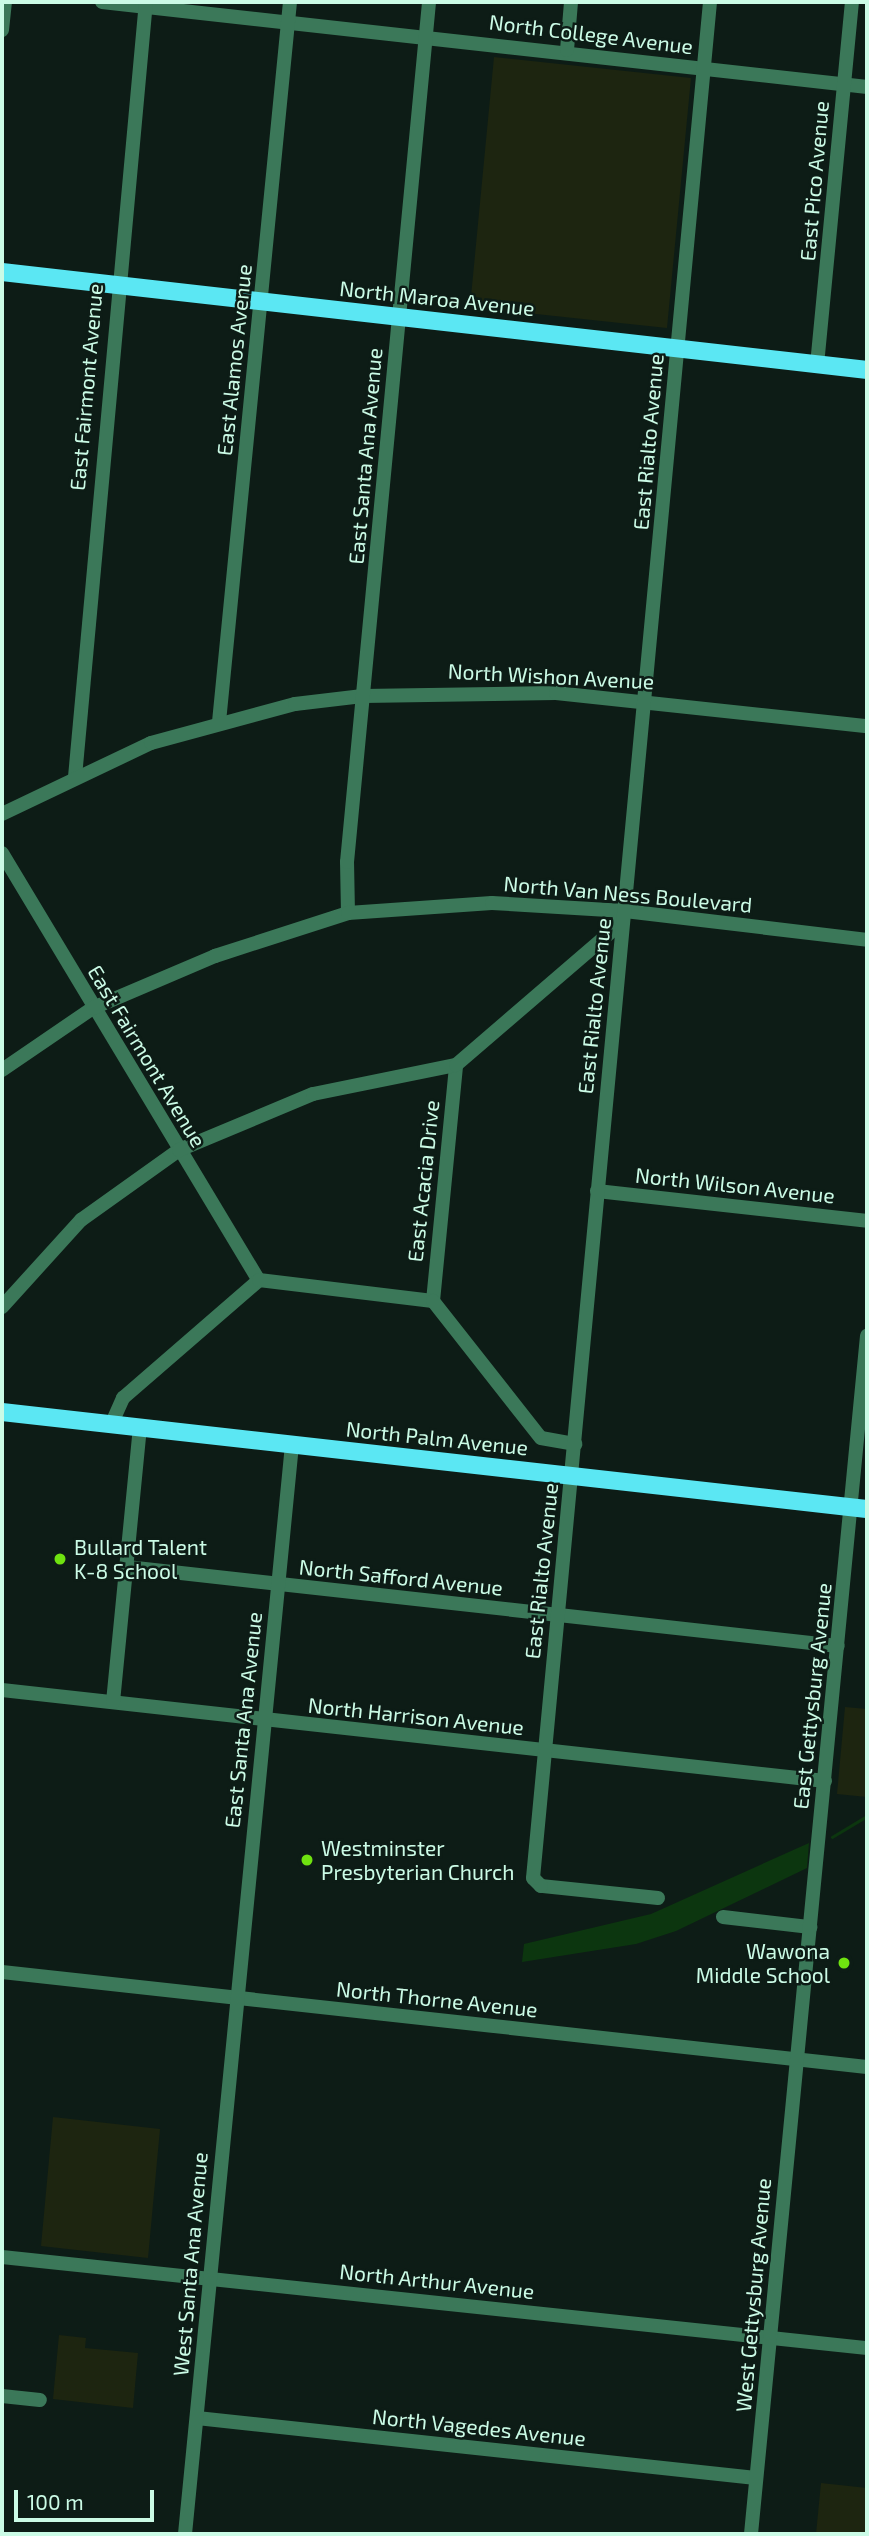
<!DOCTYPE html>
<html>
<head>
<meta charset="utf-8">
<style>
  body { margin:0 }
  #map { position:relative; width:869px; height:2536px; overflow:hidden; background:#0d1c16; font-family:"Exo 2",sans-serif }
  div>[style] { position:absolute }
  .green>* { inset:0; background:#1d2510 }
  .water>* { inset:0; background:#0c360f }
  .stream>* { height:2.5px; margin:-1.25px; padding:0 1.25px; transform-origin:1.25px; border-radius:1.25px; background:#0c360f }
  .minor>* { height:14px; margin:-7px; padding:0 7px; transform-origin:7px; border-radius:7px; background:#3b7859 }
  .major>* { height:18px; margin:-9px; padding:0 9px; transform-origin:9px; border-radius:9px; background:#5be7f3 }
  .dots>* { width:19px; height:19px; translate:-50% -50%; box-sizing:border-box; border:4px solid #0d1c16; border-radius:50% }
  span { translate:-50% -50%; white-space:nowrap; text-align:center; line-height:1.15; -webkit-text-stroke:5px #0d1c16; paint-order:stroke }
  .street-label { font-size:21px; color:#cbfbe6 }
  .poi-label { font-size:21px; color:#cbfbe6 }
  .left { translate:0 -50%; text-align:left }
  .right { translate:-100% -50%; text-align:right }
  .frame { position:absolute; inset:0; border:4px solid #cbfbe6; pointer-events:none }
  .scale { position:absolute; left:14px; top:2490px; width:140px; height:32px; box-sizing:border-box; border:4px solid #cbfbe6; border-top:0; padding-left:9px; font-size:21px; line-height:24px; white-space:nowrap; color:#cbfbe6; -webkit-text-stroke:5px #0d1c16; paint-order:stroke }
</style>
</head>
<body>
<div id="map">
  <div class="green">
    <i style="clip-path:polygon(494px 57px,691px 78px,667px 328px,470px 307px)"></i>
    <i style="clip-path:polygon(845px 1707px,867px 1709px,867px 1797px,837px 1794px)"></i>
    <i style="clip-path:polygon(53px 2117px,160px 2129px,148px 2258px,41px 2246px)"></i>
    <i style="clip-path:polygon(59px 2335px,86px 2338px,85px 2348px,138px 2353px,133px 2408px,53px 2399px)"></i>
    <i style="clip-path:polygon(821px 2483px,867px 2488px,867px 2534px,816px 2534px)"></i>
  </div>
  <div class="water">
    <i style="clip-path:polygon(809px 1843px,807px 1868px,676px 1931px,636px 1944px,522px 1962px,524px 1944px,651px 1914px)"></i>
  </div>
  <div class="stream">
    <i style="left:832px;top:1837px;width:41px;rotate:-31deg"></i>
  </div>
  <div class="minor">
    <i style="left:102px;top:2px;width:770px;rotate:6.34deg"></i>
    <i style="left:2px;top:30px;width:28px;rotate:-84deg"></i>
    <i style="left:567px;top:50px;width:48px;rotate:-85.2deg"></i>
    <i style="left:817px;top:365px;width:365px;rotate:-84.5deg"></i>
    <i style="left:219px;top:722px;width:723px;rotate:-84.37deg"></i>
    <i style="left:75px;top:777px;width:778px;rotate:-84.77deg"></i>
    <i style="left:2px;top:814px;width:165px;rotate:-25.5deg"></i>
    <i style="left:151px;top:743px;width:149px;rotate:-15.2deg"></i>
    <i style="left:295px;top:704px;width:68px;rotate:-6.7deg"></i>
    <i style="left:363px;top:696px;width:193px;rotate:-0.9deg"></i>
    <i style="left:556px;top:693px;width:313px;rotate:6.1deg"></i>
    <i style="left:2px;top:853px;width:498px;rotate:59deg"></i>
    <i style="left:348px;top:913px;width:51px;rotate:-91.1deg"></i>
    <i style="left:347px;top:862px;width:864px;rotate:-84.55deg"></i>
    <i style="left:2px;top:1070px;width:110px;rotate:-34.3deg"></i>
    <i style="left:93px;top:1008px;width:133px;rotate:-23.1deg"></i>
    <i style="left:215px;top:956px;width:140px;rotate:-17.9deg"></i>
    <i style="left:348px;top:913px;width:144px;rotate:-4deg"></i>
    <i style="left:492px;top:903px;width:133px;rotate:3.4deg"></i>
    <i style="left:625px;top:911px;width:244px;rotate:6.8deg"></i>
    <i style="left:597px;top:1191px;width:272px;rotate:6.3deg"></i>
    <i style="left:433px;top:1301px;width:237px;rotate:-84.4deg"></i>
    <i style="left:2px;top:1307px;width:118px;rotate:-47.8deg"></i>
    <i style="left:81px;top:1220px;width:120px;rotate:-35.5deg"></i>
    <i style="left:179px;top:1150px;width:145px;rotate:-22.7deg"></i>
    <i style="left:313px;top:1094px;width:146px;rotate:-11.5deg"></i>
    <i style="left:456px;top:1065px;width:208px;rotate:-40.7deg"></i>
    <i style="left:614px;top:929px;width:16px;rotate:-60deg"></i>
    <i style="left:111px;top:1425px;width:30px;rotate:-66deg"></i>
    <i style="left:123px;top:1398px;width:180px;rotate:-40.9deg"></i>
    <i style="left:259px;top:1280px;width:175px;rotate:6.9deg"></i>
    <i style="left:433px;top:1301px;width:174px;rotate:51.8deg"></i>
    <i style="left:541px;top:1438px;width:35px;rotate:10deg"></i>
    <i style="left:127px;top:1567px;width:715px;rotate:6.34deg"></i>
    <i style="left:2px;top:1690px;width:828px;rotate:6.31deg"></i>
    <i style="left:113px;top:1702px;width:274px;rotate:-84.4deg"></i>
    <i style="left:658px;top:1898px;width:118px;rotate:-174.1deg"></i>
    <i style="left:541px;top:1886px;width:11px;rotate:-135deg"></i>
    <i style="left:533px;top:1878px;width:1884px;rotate:-84.61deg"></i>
    <i style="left:723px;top:1917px;width:88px;rotate:6.6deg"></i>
    <i style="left:2px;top:1972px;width:870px;rotate:6.27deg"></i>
    <i style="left:2px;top:2257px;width:870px;rotate:6.01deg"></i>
    <i style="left:2px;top:2396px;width:38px;rotate:6deg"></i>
    <i style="left:197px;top:2418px;width:562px;rotate:6.13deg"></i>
    <i style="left:185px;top:2534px;width:1094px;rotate:-84.39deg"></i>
    <i style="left:751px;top:2534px;width:1204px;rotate:-84.47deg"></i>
  </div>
  <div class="major">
    <i style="left:2px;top:272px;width:871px;rotate:6.46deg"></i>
    <i style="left:2px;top:1412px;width:870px;rotate:6.4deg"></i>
  </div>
  <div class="dots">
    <i style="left:60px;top:1559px;background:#6fe210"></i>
    <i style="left:307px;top:1860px;background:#6fe210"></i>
    <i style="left:844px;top:1963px;background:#6fe210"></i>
  </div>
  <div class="street-label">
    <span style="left:591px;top:34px;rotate:7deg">North College Avenue</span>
    <span style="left:814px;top:181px;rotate:-85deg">East Pico Avenue</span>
    <span style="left:437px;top:298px;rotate:6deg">North Maroa Avenue</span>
    <span style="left:234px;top:360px;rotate:-84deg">East Alamos Avenue</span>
    <span style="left:86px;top:387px;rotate:-85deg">East Fairmont Avenue</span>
    <span style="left:648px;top:442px;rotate:-85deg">East Rialto Avenue</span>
    <span style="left:365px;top:456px;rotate:-85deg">East Santa Ana Avenue</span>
    <span style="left:551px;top:676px;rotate:3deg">North Wishon Avenue</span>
    <span style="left:628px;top:894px;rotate:5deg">North Van Ness Boulevard</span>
    <span style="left:594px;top:1006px;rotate:-84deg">East Rialto Avenue</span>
    <span style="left:147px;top:1056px;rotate:59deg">East Fairmont Avenue</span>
    <span style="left:423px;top:1181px;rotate:-84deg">East Acacia Drive</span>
    <span style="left:735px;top:1185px;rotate:6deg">North Wilson Avenue</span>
    <span style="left:437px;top:1438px;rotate:6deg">North Palm Avenue</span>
    <span style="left:541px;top:1571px;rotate:-84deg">East Rialto Avenue</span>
    <span style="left:401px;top:1577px;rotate:6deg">North Safford Avenue</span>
    <span style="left:812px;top:1696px;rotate:-84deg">East Gettysburg Avenue</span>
    <span style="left:416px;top:1716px;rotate:6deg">North Harrison Avenue</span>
    <span style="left:243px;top:1720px;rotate:-84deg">East Santa Ana Avenue</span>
    <span style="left:437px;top:1999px;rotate:6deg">North Thorne Avenue</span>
    <span style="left:190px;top:2264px;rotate:-85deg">West Santa Ana Avenue</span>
    <span style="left:437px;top:2281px;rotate:6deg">North Arthur Avenue</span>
    <span style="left:753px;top:2295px;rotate:-85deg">West Gettysburg Avenue</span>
    <span style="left:479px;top:2427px;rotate:6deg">North Vagedes Avenue</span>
  </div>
  <div class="poi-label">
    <span class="left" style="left:74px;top:1559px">Bullard Talent<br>K-8 School</span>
    <span class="left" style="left:321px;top:1860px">Westminster<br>Presbyterian Church</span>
    <span class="right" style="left:830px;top:1963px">Wawona<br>Middle School</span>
  </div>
  <div class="frame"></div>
  <div class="scale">100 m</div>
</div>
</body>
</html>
